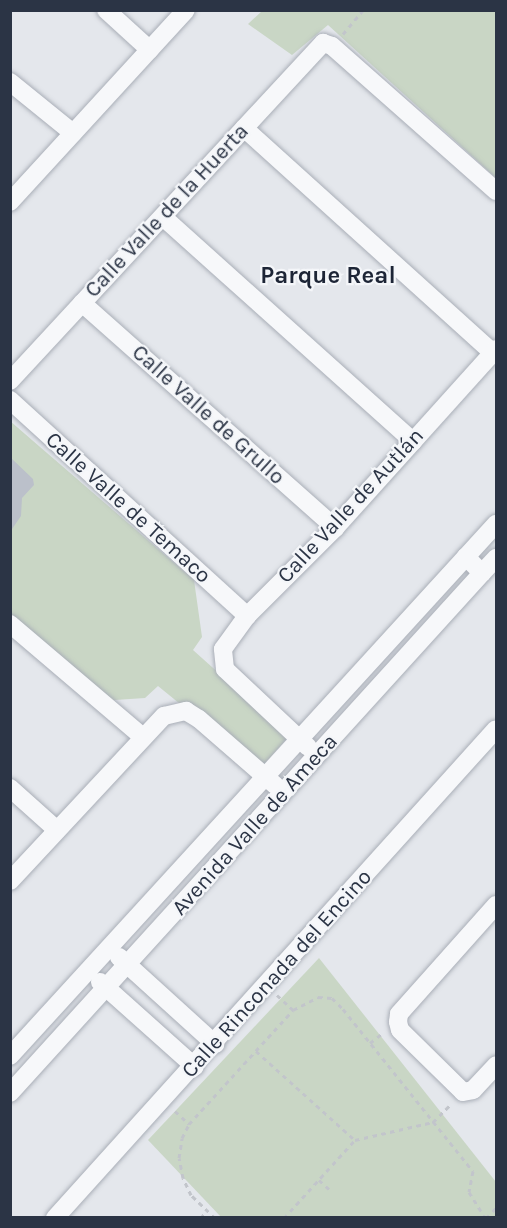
<!DOCTYPE html>
<html>
<head>
<meta charset="utf-8">
<style>
  body { margin:0 }
  #map { position:relative; width:507px; height:1228px; overflow:hidden; background:#e4e7ec; font-family:Karla,sans-serif }
  div>[style] { position:absolute }
  .green>* { inset:0; background:#c9d6c5 }
  .building>* { inset:0; background:#bbc0ca }
  .path>* { height:3px; margin-top:-1.5px; transform-origin:0; background:repeating-linear-gradient(90deg,#c2c5cb 0 4.5px,transparent 0 9px) }
  .roads { filter:drop-shadow(0 0 2px #a9aeb7) drop-shadow(0 0 2px #a9aeb7) }
  .street>* { height:18px; margin:-9px; padding:0 9px; transform-origin:9px; border-radius:9px; background:#f7f8fa }
  span { translate:-50% -50%; white-space:nowrap; text-align:center; line-height:1.15; -webkit-text-stroke:4.5px #f4f6f9; paint-order:stroke }
  .street-label { font-size:22px; color:#2b3445 }
  .neighbourhood-label { font-size:24px; color:#1d2536; font-weight:700 }
  .frame { position:absolute; inset:0; border:12px solid #2b3445; pointer-events:none }
</style>
</head>
<body>
<div id="map">
  <div class="green">
    <i style="clip-path:polygon(262px 11px,496px 11px,496px 178px,328px 25px,292px 55px,248px 24px)"></i>
    <i style="clip-path:polygon(10px 421px,194px 580px,202px 637px,193px 650px,289px 736px,260px 769px,158px 686px,145px 698px,100px 701px,11px 619px)"></i>
    <i style="clip-path:polygon(319px 958px,496px 1182px,496px 1217px,221px 1217px,148px 1140px)"></i>
  </div>
  <div class="building">
    <i style="clip-path:polygon(10px 457px,33px 479px,34px 485px,22px 498px,21px 516px,10px 532px)"></i>
  </div>
  <div class="path">
    <i style="left:343px;top:34px;width:31px;rotate:-50deg"></i>
    <i style="left:277px;top:995px;width:22px;rotate:43deg"></i>
    <i style="left:370px;top:1043px;width:16px;rotate:-38deg"></i>
    <i style="left:256px;top:1051px;width:133px;rotate:42deg"></i>
    <i style="left:175px;top:1111px;width:19px;rotate:43deg"></i>
    <i style="left:319px;top:1180px;width:15px;rotate:42deg"></i>
    <i style="left:201px;top:1218px;width:10px;rotate:-53deg"></i>
    <i style="left:215px;top:1218px;width:33px;rotate:-136deg"></i>
    <i style="left:191px;top:1195px;width:19px;rotate:-115deg"></i>
    <i style="left:183px;top:1178px;width:20px;rotate:-101deg"></i>
    <i style="left:179px;top:1158px;width:20px;rotate:-81deg"></i>
    <i style="left:182px;top:1138px;width:16px;rotate:-63deg"></i>
    <i style="left:189px;top:1124px;width:154px;rotate:-47.6deg"></i>
    <i style="left:293px;top:1010px;width:28px;rotate:-27deg"></i>
    <i style="left:318px;top:997px;width:14px;rotate:4deg"></i>
    <i style="left:332px;top:998px;width:16px;rotate:45deg"></i>
    <i style="left:343px;top:1009px;width:208px;rotate:51.3deg"></i>
    <i style="left:473px;top:1171px;width:21px;rotate:101deg"></i>
    <i style="left:469px;top:1192px;width:31px;rotate:58deg"></i>
    <i style="left:284px;top:1218px;width:105px;rotate:-47.7deg"></i>
    <i style="left:355px;top:1140px;width:80px;rotate:-13deg"></i>
    <i style="left:433px;top:1122px;width:25px;rotate:-45deg"></i>
    <i style="left:486px;top:1218px;width:14px;rotate:-45deg"></i>
  </div>
  <div class="roads">
    <div class="street">
      <i style="left:106px;top:10px;width:59px;rotate:42.3deg"></i>
      <i style="left:10px;top:82px;width:81px;rotate:39deg"></i>
      <i style="left:244px;top:128px;width:336px;rotate:42.1deg"></i>
      <i style="left:10px;top:202px;width:260px;rotate:-47.5deg"></i>
      <i style="left:163px;top:217px;width:336px;rotate:41.9deg"></i>
      <i style="left:82px;top:303px;width:339px;rotate:41.6deg"></i>
      <i style="left:10px;top:381px;width:461px;rotate:-47.2deg"></i>
      <i style="left:323px;top:43px;width:9px;rotate:18deg"></i>
      <i style="left:332px;top:46px;width:219px;rotate:41.5deg"></i>
      <i style="left:10px;top:400px;width:321px;rotate:42.3deg"></i>
      <i style="left:482px;top:573px;width:21px;rotate:-47deg"></i>
      <i style="left:10px;top:624px;width:175px;rotate:40.4deg"></i>
      <i style="left:308px;top:747px;width:114px;rotate:-136.8deg"></i>
      <i style="left:225px;top:669px;width:20px;rotate:-96deg"></i>
      <i style="left:223px;top:649px;width:41px;rotate:-54deg"></i>
      <i style="left:247px;top:616px;width:124px;rotate:-45deg"></i>
      <i style="left:335px;top:528px;width:241px;rotate:-48deg"></i>
      <i style="left:10px;top:788px;width:63px;rotate:41.8deg"></i>
      <i style="left:10px;top:881px;width:226px;rotate:-47deg"></i>
      <i style="left:164px;top:716px;width:23px;rotate:-13deg"></i>
      <i style="left:186px;top:711px;width:15px;rotate:32deg"></i>
      <i style="left:199px;top:719px;width:101px;rotate:41deg"></i>
      <i style="left:496px;top:905px;width:146px;rotate:131.7deg"></i>
      <i style="left:399px;top:1014px;width:8px;rotate:97deg"></i>
      <i style="left:398px;top:1022px;width:8px;rotate:76deg"></i>
      <i style="left:400px;top:1030px;width:88px;rotate:44.5deg"></i>
      <i style="left:463px;top:1092px;width:10px;rotate:-11deg"></i>
      <i style="left:473px;top:1090px;width:34px;rotate:-47deg"></i>
      <i style="left:119px;top:957px;width:130px;rotate:42.2deg"></i>
      <i style="left:100px;top:982px;width:127px;rotate:41.8deg"></i>
      <i style="left:10px;top:1056px;width:721px;rotate:-47.59deg"></i>
      <i style="left:10px;top:1093px;width:702px;rotate:-47.77deg"></i>
      <i style="left:482px;top:573px;width:23px;rotate:-135deg"></i>
      <i style="left:55px;top:1218px;width:658px;rotate:-47.95deg"></i>
    </div>
  </div>
  <div class="street-label">
    <span style="left:167px;top:211px;rotate:-47deg">Calle Valle de la Huerta</span>
    <span style="left:208px;top:415px;rotate:42deg">Calle Valle de Grullo</span>
    <span style="left:351px;top:506px;rotate:-47deg">Calle Valle de Autlán</span>
    <span style="left:128px;top:508px;rotate:42deg">Calle Valle de Temaco</span>
    <span style="left:255px;top:825px;rotate:-48deg">Avenida Valle de Ameca</span>
    <span style="left:277px;top:974px;rotate:-48deg">Calle Rinconada del Encino</span>
  </div>
  <div class="neighbourhood-label">
    <span style="left:328px;top:276px">Parque Real</span>
  </div>
  <div class="frame"></div>
</div>
</body>
</html>
